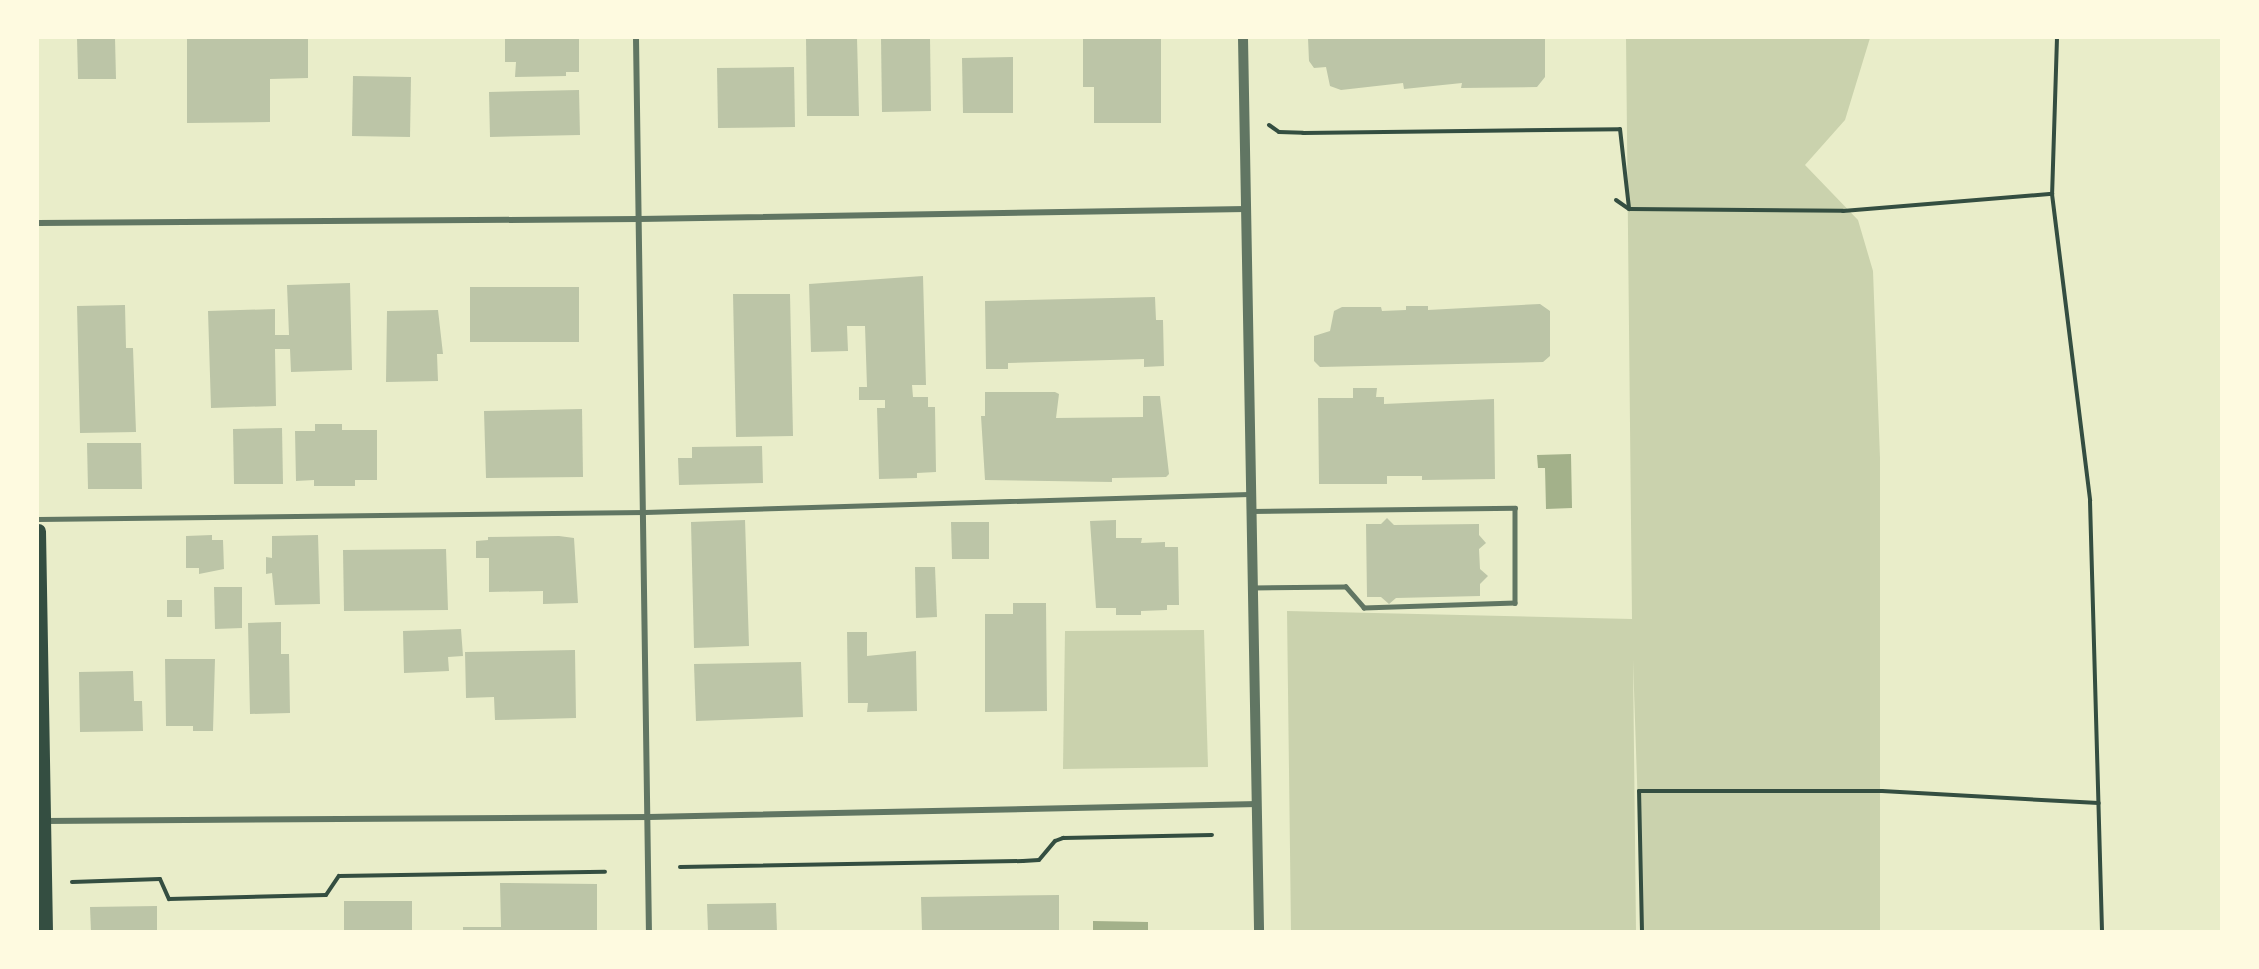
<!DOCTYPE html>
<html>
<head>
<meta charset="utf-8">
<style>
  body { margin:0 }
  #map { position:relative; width:2259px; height:969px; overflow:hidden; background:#e9edc9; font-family:Poppins,sans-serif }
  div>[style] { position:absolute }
  .green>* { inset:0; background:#cad2ad }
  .water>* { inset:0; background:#a3b18a }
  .building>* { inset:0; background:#bcc5a7 }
  .path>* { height:4px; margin:-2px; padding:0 2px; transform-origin:2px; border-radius:2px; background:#344e41 }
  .service>* { height:4.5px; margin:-2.25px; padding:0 2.25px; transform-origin:2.25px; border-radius:2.25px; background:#617663 }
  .minor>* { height:6px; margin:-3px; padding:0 3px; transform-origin:3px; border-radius:3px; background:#617663 }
  .tertiary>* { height:10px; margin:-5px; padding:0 5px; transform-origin:5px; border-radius:5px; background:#617663 }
  .primary>* { height:15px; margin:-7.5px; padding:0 7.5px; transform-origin:7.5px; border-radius:7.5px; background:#344e41 }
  span { translate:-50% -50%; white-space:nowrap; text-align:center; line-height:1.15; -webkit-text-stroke:4.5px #fefae0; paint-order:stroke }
  .frame { position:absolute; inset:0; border:39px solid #fefae0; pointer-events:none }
</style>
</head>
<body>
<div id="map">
  <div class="green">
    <i style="clip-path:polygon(1626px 38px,1870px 38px,1845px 120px,1805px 165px,1858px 220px,1873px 271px,1880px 458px,1880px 931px,1642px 931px,1633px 660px,1636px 931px,1291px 931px,1287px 611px,1632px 619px)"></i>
    <i style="clip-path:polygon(1204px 630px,1208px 767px,1063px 769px,1065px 631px)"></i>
  </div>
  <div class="water">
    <i style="clip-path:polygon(1571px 454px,1572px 508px,1546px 509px,1545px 468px,1538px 468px,1537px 455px)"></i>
    <i style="clip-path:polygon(1093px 921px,1148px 922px,1148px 931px,1093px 931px)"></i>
  </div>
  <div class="building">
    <i style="clip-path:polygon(77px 38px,115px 38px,116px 79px,78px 79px)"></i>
    <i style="clip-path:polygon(187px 38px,308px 38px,308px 78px,270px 79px,270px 122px,187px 123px)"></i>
    <i style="clip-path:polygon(579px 38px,579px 72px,566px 72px,566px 76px,515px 77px,516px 62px,505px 62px,505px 39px)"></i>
    <i style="clip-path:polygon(806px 38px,857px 38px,859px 116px,807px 116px)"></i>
    <i style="clip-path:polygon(881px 38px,930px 38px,931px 111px,882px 112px)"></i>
    <i style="clip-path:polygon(1083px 38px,1161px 38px,1161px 123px,1094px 123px,1094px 87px,1083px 87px)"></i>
    <i style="clip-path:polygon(1308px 38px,1545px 38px,1545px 77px,1537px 87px,1461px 88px,1462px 83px,1404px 89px,1403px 83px,1341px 90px,1330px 86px,1326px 67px,1314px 68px,1309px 61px)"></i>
    <i style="clip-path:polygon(1013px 57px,1013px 113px,963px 113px,962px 58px)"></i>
    <i style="clip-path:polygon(794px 67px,795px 127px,718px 128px,717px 68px)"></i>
    <i style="clip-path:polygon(353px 76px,411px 77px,410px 137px,352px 136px)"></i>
    <i style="clip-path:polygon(579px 90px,580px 135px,490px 137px,489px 92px)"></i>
    <i style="clip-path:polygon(923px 276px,926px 385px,912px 385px,913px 397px,928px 397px,928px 407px,935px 407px,936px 472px,917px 473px,917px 478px,879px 479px,877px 408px,885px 408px,885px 400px,859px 400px,859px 387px,867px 387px,865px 326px,847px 326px,848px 351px,811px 352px,809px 284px)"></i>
    <i style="clip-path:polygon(350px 283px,352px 370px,291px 372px,290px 349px,275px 349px,276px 406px,211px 408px,208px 311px,275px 309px,275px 335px,289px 335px,287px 285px)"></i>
    <i style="clip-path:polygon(470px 287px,579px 287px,579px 342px,470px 342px)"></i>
    <i style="clip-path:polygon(733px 294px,790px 294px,793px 436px,736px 437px)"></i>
    <i style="clip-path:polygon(1155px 297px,1156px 320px,1163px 320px,1164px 366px,1144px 367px,1144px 359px,1008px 363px,1008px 369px,986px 369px,985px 301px)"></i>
    <i style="clip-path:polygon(1540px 304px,1550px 311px,1550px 356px,1543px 362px,1320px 367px,1314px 361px,1314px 336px,1330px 331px,1334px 311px,1342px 307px,1381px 307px,1382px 311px,1406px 310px,1406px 306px,1428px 306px,1428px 310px)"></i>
    <i style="clip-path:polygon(125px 305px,126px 348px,133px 348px,136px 432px,80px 433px,77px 306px)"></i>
    <i style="clip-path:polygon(438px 310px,443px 354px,437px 354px,438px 381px,386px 382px,387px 311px)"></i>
    <i style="clip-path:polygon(1353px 388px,1377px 388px,1376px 397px,1384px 397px,1384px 404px,1494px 399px,1495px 479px,1422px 480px,1422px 476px,1387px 476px,1387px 484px,1319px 484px,1318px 398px,1353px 398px)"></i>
    <i style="clip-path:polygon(985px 392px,1055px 392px,1059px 394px,1056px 418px,1143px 417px,1143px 396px,1160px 396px,1169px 474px,1166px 477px,1112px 478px,1112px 482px,985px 480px,981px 416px,985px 416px)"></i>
    <i style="clip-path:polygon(582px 409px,583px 477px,486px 478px,484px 411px)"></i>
    <i style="clip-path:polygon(315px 424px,342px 424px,342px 430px,377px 430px,377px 480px,355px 480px,355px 486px,314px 486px,314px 480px,296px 481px,295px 431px,315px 431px)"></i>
    <i style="clip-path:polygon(282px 428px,283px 484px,234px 484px,233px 429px)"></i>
    <i style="clip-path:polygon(87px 443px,141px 443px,142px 489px,88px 489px)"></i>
    <i style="clip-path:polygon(762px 446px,763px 483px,679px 485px,678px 458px,692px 458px,692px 447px)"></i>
    <i style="clip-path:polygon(1387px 518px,1394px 525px,1479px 524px,1479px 535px,1486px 543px,1479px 549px,1480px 569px,1488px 576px,1480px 584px,1480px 596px,1396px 598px,1389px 604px,1381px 597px,1367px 597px,1366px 524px,1381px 524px)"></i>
    <i style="clip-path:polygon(745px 520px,749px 646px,694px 648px,691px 522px)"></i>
    <i style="clip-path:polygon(1116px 520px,1116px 538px,1142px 538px,1141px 543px,1165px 542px,1165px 547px,1178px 547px,1179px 605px,1167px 605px,1167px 610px,1141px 611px,1141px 615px,1116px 615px,1116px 608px,1096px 608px,1090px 521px)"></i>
    <i style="clip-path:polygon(951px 522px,989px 522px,989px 559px,952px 559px)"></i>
    <i style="clip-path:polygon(212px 535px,212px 540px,223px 540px,224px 569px,199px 574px,199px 568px,186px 568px,186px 536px)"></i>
    <i style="clip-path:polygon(318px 535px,320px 604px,275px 605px,272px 573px,266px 574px,266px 557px,272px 558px,272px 536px)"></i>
    <i style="clip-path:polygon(559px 536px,574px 538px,578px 603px,543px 604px,543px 591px,489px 592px,489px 558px,476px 558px,476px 541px,488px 540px,488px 537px)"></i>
    <i style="clip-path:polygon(446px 549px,448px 610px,344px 611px,343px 550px)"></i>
    <i style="clip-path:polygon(915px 567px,935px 567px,937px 617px,916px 618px)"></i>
    <i style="clip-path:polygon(214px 587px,242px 587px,242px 628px,215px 629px)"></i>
    <i style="clip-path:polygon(167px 600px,182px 600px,182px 617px,167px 617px)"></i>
    <i style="clip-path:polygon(1013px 603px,1046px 603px,1047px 711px,985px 712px,985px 614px,1013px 614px)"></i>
    <i style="clip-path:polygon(281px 622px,281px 654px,289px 654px,290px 713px,250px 714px,248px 623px)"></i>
    <i style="clip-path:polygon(461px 629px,463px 656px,448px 657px,449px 671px,404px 673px,403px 631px)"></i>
    <i style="clip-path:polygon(847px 632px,867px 632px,867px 656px,916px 651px,917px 711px,867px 712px,868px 703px,848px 703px)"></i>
    <i style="clip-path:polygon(575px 650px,576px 718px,495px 720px,494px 697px,466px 698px,465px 652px)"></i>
    <i style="clip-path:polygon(165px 659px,215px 659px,213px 731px,193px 731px,193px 726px,166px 726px)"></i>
    <i style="clip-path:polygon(801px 662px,803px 717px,696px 721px,694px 664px)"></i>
    <i style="clip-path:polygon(133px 671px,134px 701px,142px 701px,143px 731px,80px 732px,79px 672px)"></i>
    <i style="clip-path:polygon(500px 883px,597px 884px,597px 932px,463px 932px,463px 927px,501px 927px)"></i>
    <i style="clip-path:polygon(1059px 895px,1059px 932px,922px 932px,921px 897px)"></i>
    <i style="clip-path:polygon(344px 901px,412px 901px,412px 932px,344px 932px)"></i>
    <i style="clip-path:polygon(776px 903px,777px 932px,708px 932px,707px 904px)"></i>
    <i style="clip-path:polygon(157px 906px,157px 932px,91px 932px,90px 907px)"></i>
  </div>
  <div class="path">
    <i style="left:2057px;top:38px;width:156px;rotate:91.8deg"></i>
    <i style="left:2052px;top:194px;width:309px;rotate:82.9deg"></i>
    <i style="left:2090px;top:501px;width:431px;rotate:88.4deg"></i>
    <i style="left:1269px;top:125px;width:12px;rotate:35deg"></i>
    <i style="left:1279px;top:132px;width:24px;rotate:2deg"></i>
    <i style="left:1303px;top:133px;width:317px;rotate:-0.7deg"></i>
    <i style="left:1620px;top:129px;width:80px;rotate:83.5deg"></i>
    <i style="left:1616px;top:200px;width:16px;rotate:35deg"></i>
    <i style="left:1629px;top:209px;width:214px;rotate:0.5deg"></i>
    <i style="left:1843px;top:211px;width:210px;rotate:-4.7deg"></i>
    <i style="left:680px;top:867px;width:343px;rotate:-1deg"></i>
    <i style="left:1023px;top:861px;width:16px;rotate:-4deg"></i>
    <i style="left:1039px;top:860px;width:25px;rotate:-50deg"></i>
    <i style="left:1055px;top:841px;width:9px;rotate:-21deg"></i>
    <i style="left:1063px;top:838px;width:149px;rotate:-1.2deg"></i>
    <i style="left:72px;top:882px;width:88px;rotate:-2deg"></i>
    <i style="left:160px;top:879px;width:22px;rotate:66deg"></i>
    <i style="left:169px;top:899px;width:157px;rotate:-1.5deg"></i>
    <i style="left:326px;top:895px;width:23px;rotate:-56deg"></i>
    <i style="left:339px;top:876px;width:266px;rotate:-0.9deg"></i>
    <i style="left:1642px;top:932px;width:141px;rotate:-91.2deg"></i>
    <i style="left:1639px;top:791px;width:243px"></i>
    <i style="left:1882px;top:791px;width:217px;rotate:3.2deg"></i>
  </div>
  <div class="service">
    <i style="left:1251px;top:511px;width:264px;rotate:-0.7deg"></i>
    <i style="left:1515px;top:508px;width:95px;rotate:90deg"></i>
    <i style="left:1515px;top:603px;width:151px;rotate:178.1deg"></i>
    <i style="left:1364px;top:608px;width:28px;rotate:-131deg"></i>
    <i style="left:1346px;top:587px;width:93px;rotate:179.4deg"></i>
    <i style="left:38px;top:519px;width:607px;rotate:-0.66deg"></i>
    <i style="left:645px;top:512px;width:604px;rotate:-1.71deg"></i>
  </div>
  <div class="minor">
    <i style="left:636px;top:38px;width:894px;rotate:89.17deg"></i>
    <i style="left:38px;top:223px;width:601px;rotate:-0.38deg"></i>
    <i style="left:639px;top:219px;width:607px;rotate:-0.94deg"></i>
    <i style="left:44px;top:821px;width:605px;rotate:-0.38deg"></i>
    <i style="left:649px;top:817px;width:609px;rotate:-1.22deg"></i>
  </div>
  <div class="tertiary">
    <i style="left:1243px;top:38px;width:894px;rotate:88.97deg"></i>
  </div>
  <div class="primary">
    <i style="left:38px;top:531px;width:401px;rotate:89deg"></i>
  </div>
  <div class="frame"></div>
</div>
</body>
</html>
